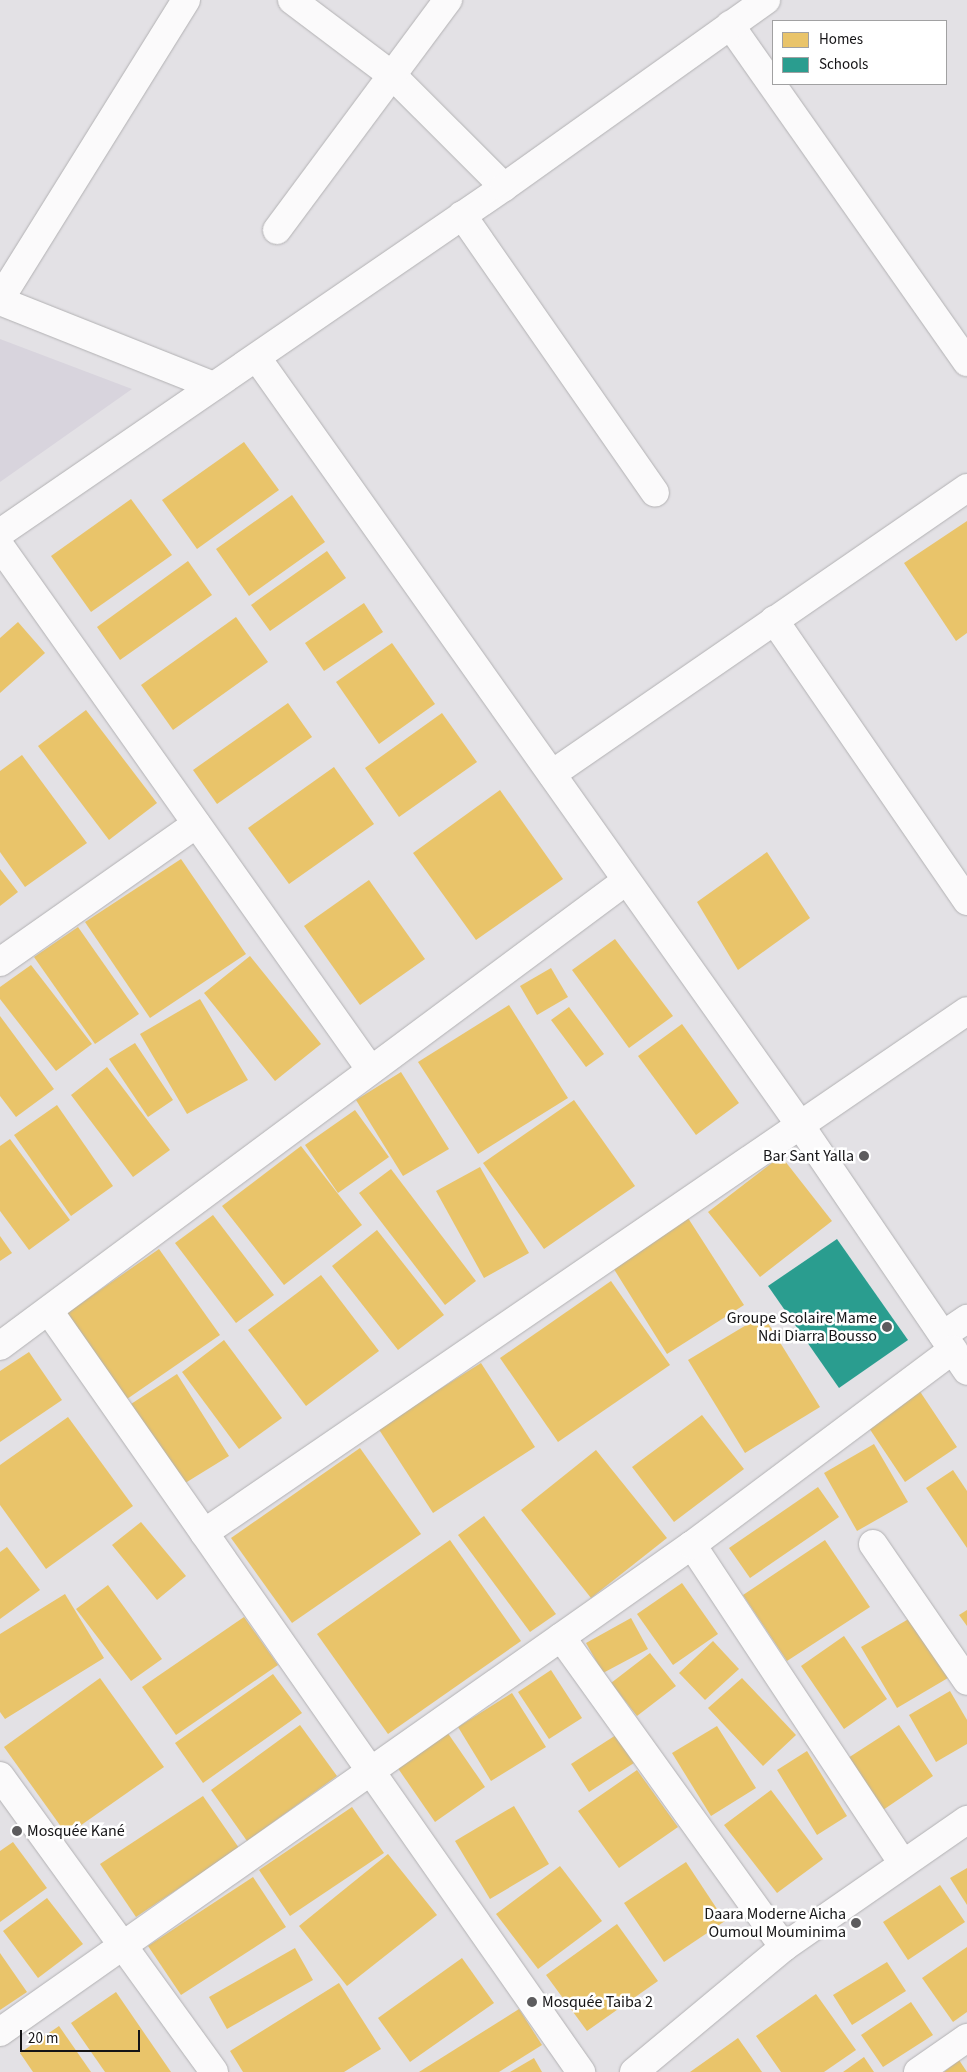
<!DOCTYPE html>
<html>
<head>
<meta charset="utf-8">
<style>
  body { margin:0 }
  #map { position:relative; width:967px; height:2072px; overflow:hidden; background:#e3e1e5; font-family:"Source Sans 3",sans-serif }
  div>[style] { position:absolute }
  .built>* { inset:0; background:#d8d4dd }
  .homes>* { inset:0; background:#e9c46a }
  .schools>* { inset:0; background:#2a9d8f }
  .roads { filter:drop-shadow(0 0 1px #b2b1b3) drop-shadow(0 0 1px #b2b1b3) }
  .minor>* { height:28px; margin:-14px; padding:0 14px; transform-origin:14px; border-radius:14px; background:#fbfafb }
  .dots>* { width:14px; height:14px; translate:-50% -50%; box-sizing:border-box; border:2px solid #fff; border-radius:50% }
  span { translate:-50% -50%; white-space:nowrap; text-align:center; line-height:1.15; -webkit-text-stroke:5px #fff; paint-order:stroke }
  .poi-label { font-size:16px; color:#151416 }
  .right { translate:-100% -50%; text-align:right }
  .left { translate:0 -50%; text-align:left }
  .legend { position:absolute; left:772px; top:20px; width:175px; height:65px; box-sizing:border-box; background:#fff; border:1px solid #a1a1a2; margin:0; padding:6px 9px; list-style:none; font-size:15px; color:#151416 }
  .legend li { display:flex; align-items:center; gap:10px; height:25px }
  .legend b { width:25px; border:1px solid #a1a1a2 }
  .scale { position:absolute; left:20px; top:2030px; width:120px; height:22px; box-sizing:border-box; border:2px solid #151416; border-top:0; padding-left:6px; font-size:15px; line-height:18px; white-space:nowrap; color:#151416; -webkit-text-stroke:4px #fff; paint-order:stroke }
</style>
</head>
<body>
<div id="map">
  <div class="built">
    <i style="clip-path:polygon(0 339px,132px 389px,0 482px)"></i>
  </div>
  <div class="homes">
    <i style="clip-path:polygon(244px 442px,279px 490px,197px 549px,162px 500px)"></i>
    <i style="clip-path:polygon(292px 495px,325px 542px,249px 596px,216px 549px)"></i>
    <i style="clip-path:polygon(131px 499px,172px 555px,91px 612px,51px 556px)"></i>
    <i style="clip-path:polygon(967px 521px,967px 633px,956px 641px,904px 563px)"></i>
    <i style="clip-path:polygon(327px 551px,346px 578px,270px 631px,251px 605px)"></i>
    <i style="clip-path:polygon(188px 561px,212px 595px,120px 660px,97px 627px)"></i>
    <i style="clip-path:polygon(364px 603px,383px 632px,324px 671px,305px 643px)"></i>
    <i style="clip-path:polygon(236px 617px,268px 662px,173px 730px,141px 685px)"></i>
    <i style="clip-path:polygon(18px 622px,45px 653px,0 693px,0 638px)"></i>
    <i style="clip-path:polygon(392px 643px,435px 704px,379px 744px,336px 682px)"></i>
    <i style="clip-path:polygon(288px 703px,312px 737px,217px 804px,193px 770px)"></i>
    <i style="clip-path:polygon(86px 710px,157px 803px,109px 840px,38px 746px)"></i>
    <i style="clip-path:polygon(442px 713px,477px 762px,399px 817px,365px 768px)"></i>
    <i style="clip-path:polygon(22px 755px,87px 843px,25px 887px,0 852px,0 771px)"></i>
    <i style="clip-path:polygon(334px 767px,374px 824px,289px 884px,248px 828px)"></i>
    <i style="clip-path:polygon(500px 790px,563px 879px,476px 940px,413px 853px)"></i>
    <i style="clip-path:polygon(767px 852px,810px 918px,738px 970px,697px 902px)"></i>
    <i style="clip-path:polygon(181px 859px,246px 954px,150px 1018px,85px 922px)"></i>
    <i style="clip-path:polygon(0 869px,18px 892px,0 906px)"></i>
    <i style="clip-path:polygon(369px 880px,425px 959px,360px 1005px,304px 926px)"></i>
    <i style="clip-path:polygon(78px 927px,139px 1014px,95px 1044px,34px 957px)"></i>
    <i style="clip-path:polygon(615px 939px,673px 1016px,629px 1048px,572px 970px)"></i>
    <i style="clip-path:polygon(250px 956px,321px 1044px,275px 1081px,204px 993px)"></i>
    <i style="clip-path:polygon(31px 965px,92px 1044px,56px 1071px,0 999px,0 987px)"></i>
    <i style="clip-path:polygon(551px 968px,568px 997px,537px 1015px,520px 986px)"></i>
    <i style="clip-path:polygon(200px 999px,248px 1080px,187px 1114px,140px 1034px)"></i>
    <i style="clip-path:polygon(509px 1005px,568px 1098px,478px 1154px,418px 1062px)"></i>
    <i style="clip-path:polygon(569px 1007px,604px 1054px,586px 1067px,551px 1020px)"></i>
    <i style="clip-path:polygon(0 1016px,54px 1089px,16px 1117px,0 1096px)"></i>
    <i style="clip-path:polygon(682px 1024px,739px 1103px,696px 1135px,638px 1056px)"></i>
    <i style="clip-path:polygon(135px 1043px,173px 1100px,148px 1117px,109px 1059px)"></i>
    <i style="clip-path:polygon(107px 1067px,170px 1150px,133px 1177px,71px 1095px)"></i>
    <i style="clip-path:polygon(401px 1072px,449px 1149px,403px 1176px,356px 1100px)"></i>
    <i style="clip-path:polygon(574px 1100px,635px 1186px,544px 1249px,483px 1163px)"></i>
    <i style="clip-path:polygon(57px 1105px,113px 1186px,71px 1216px,14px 1135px)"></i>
    <i style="clip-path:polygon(355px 1110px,389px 1157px,338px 1193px,305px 1145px)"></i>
    <i style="clip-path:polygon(10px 1139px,70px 1220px,29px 1250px,0 1211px,0 1146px)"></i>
    <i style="clip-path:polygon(301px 1146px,362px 1225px,284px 1285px,222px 1206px)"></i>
    <i style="clip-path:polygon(781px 1156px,832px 1221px,760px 1277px,708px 1212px)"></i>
    <i style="clip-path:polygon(480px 1167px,529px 1253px,484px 1278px,436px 1191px)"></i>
    <i style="clip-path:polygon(391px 1169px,476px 1281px,445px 1305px,359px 1193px)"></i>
    <i style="clip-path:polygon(213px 1215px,274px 1295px,236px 1323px,175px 1243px)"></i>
    <i style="clip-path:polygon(688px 1218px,744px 1305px,667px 1354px,612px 1266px)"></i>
    <i style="clip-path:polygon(377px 1230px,444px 1315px,398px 1350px,332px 1266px)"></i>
    <i style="clip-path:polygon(0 1236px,12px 1253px,0 1261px)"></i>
    <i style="clip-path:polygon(159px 1249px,220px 1335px,127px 1399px,67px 1313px)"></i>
    <i style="clip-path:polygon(321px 1275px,379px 1351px,306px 1406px,248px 1330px)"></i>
    <i style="clip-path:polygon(611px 1281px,670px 1365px,558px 1442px,500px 1358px)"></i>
    <i style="clip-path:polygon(763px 1315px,820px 1407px,745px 1453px,688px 1360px)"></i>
    <i style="clip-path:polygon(224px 1340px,282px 1418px,239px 1449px,182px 1372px)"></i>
    <i style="clip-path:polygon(29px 1352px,62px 1400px,0 1442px,0 1371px)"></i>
    <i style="clip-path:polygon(481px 1363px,535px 1447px,433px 1513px,378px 1428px)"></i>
    <i style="clip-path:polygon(177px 1374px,229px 1456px,182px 1485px,131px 1404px)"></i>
    <i style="clip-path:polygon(919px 1390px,957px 1447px,905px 1482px,867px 1425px)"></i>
    <i style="clip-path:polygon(702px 1415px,744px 1469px,674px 1522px,632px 1467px)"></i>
    <i style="clip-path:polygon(68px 1417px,133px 1506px,46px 1569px,0 1505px,0 1465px)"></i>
    <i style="clip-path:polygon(874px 1444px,908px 1502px,857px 1531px,824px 1473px)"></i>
    <i style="clip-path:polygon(360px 1448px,421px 1534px,292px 1623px,231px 1538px)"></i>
    <i style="clip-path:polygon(596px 1450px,667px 1538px,591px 1598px,521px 1510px)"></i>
    <i style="clip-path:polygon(953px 1470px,967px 1491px,967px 1548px,926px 1488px)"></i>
    <i style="clip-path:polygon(818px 1487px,839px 1517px,750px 1578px,729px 1548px)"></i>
    <i style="clip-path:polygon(484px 1516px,556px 1614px,530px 1632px,458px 1535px)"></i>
    <i style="clip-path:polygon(141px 1522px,186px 1576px,157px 1600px,112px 1545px)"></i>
    <i style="clip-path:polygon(450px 1540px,521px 1641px,388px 1734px,317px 1634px)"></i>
    <i style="clip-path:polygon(825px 1540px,870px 1607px,787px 1661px,743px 1595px)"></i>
    <i style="clip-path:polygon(7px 1547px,40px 1590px,0 1619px,0 1552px)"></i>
    <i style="clip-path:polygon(682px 1583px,718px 1634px,673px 1665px,637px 1614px)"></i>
    <i style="clip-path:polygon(108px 1585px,162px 1659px,131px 1681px,76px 1609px)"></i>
    <i style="clip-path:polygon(65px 1594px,104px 1658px,5px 1719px,0 1712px,0 1634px)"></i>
    <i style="clip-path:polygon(967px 1610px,967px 1626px,959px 1615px)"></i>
    <i style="clip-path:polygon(917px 1614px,953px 1675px,897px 1708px,861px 1647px)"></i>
    <i style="clip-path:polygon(244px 1617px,278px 1665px,176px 1735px,142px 1687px)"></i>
    <i style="clip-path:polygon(631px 1618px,648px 1649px,603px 1673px,586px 1643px)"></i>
    <i style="clip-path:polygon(844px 1636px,887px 1699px,844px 1729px,801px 1666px)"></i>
    <i style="clip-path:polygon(713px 1641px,739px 1669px,705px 1700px,679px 1673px)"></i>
    <i style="clip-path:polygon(650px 1653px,676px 1686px,637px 1716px,611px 1683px)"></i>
    <i style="clip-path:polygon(551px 1670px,582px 1718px,549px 1739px,518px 1692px)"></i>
    <i style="clip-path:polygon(273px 1674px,302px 1713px,203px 1783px,175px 1743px)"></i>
    <i style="clip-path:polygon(100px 1678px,164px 1767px,67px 1835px,4px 1747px)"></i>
    <i style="clip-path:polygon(742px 1678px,796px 1735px,763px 1766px,708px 1708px)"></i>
    <i style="clip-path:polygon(950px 1691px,967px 1720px,967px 1744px,936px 1762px,909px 1715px)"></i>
    <i style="clip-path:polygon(512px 1693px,546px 1747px,491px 1781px,458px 1727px)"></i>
    <i style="clip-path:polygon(300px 1725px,337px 1776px,247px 1841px,211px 1790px)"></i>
    <i style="clip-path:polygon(899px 1725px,933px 1776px,883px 1810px,848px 1758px)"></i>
    <i style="clip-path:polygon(717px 1726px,756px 1788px,711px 1816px,672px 1753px)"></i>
    <i style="clip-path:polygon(445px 1729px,485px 1787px,435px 1822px,395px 1764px)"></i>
    <i style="clip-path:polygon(616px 1735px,634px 1763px,589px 1792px,571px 1764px)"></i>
    <i style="clip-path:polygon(807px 1751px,847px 1816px,817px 1835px,777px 1770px)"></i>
    <i style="clip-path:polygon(637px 1770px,678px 1827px,619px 1868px,578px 1811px)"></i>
    <i style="clip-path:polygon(771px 1790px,823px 1859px,777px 1893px,724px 1825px)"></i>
    <i style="clip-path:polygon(203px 1796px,239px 1848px,136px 1917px,100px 1864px)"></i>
    <i style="clip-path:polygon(514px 1806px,549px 1864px,490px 1899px,455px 1841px)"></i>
    <i style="clip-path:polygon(352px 1807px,384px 1853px,290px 1916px,259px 1870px)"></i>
    <i style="clip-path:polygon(13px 1842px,47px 1888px,0 1922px,0 1851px)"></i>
    <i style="clip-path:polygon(388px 1854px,437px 1915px,347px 1986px,299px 1926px)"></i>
    <i style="clip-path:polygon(686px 1862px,725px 1921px,664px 1962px,624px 1903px)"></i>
    <i style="clip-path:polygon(560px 1866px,602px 1921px,538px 1969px,496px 1914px)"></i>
    <i style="clip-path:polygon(967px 1868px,967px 1905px,950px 1878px)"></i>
    <i style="clip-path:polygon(253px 1877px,286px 1927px,181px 1995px,148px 1946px)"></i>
    <i style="clip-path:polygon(940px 1885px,965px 1922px,908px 1960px,883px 1922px)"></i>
    <i style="clip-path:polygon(47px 1898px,83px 1944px,38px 1978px,3px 1931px)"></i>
    <i style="clip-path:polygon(617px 1924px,658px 1981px,587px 2031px,546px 1975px)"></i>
    <i style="clip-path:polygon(967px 1947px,967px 2012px,953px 2022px,922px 1978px)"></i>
    <i style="clip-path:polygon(295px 1948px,313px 1980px,227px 2029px,209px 1997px)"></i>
    <i style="clip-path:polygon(0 1953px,27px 1992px,0 2010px)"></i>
    <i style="clip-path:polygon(462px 1958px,494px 2003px,410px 2062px,378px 2018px)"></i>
    <i style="clip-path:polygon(887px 1962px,906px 1991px,852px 2025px,833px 1995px)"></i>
    <i style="clip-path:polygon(339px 1983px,381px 2049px,344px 2072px,243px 2072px,230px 2051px)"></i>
    <i style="clip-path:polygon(116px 1992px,171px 2072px,105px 2072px,71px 2023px)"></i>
    <i style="clip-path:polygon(816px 1994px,856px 2050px,824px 2072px,781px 2072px,756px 2036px)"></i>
    <i style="clip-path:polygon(911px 2002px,933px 2035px,883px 2067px,861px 2035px)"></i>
    <i style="clip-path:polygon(519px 2009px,542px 2045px,499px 2072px,419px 2072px)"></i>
    <i style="clip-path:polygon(59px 2026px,91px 2072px,33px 2072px,20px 2053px)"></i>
    <i style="clip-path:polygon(738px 2038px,762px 2072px,690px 2072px)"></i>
    <i style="clip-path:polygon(864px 2057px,874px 2072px,843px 2072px)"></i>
    <i style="clip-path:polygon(534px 2058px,542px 2072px,510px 2072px)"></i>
    <i style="clip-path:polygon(959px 2060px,967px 2072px,944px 2072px)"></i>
  </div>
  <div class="schools">
    <i style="clip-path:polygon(837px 1239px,908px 1340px,839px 1388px,768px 1286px)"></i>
  </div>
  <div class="roads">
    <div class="minor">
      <i style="left:292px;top:0;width:126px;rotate:37deg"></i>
      <i style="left:393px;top:76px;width:157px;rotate:45deg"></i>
      <i style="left:730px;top:25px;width:412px;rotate:54.9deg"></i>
      <i style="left:462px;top:215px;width:338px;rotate:55.2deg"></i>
      <i style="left:277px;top:230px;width:287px;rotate:-53.4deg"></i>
      <i style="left:0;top:299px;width:352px;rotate:-58.1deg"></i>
      <i style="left:0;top:301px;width:230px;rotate:21.7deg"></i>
      <i style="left:257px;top:358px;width:940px;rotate:54.7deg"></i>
      <i style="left:800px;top:1125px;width:297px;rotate:55.8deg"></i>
      <i style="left:0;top:533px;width:611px;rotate:-34.47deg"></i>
      <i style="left:504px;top:187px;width:322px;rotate:-35.5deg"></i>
      <i style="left:0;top:546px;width:641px;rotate:54.72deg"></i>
      <i style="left:774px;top:620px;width:341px;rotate:55.5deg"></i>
      <i style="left:552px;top:774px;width:504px;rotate:-34.57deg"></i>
      <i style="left:0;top:962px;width:240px;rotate:-35.1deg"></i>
      <i style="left:49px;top:1311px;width:929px;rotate:55.04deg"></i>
      <i style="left:943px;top:1335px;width:29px;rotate:-34deg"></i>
      <i style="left:0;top:1346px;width:780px;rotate:-36.61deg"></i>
      <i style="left:204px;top:1533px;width:924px;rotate:-34.38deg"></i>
      <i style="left:873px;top:1544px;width:166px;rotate:55.5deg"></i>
      <i style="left:692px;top:1545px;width:382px;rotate:56.5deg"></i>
      <i style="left:561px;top:1637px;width:382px;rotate:54.3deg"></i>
      <i style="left:0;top:1776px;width:365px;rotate:54.1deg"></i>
      <i style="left:0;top:2032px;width:846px;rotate:-35.14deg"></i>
      <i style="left:692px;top:1545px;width:326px;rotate:-36.8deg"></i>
      <i style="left:634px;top:2072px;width:195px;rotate:-39.8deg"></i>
      <i style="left:784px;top:1947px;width:223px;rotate:-34.8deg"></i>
      <i style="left:918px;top:2072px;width:60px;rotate:-34.8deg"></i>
    </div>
  </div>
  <div class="dots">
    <i style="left:864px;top:1156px;background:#5d5c5e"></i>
    <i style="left:887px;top:1327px;background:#5d5c5e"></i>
    <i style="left:17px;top:1831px;background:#5d5c5e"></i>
    <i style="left:856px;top:1923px;background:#5d5c5e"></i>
    <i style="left:532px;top:2002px;background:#5d5c5e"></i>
  </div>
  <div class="poi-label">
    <span class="right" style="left:854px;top:1156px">Bar Sant Yalla</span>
    <span class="right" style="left:877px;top:1327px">Groupe Scolaire Mame<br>Ndi Diarra Bousso</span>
    <span class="left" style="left:27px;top:1831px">Mosquée Kané</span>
    <span class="right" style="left:846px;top:1923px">Daara Moderne Aicha<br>Oumoul Mouminima</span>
    <span class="left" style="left:542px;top:2002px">Mosquée Taiba 2</span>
  </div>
  <ul class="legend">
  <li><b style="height:14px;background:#e9c46a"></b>Homes</li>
  <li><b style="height:14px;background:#2a9d8f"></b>Schools</li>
  </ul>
  <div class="scale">20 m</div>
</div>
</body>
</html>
